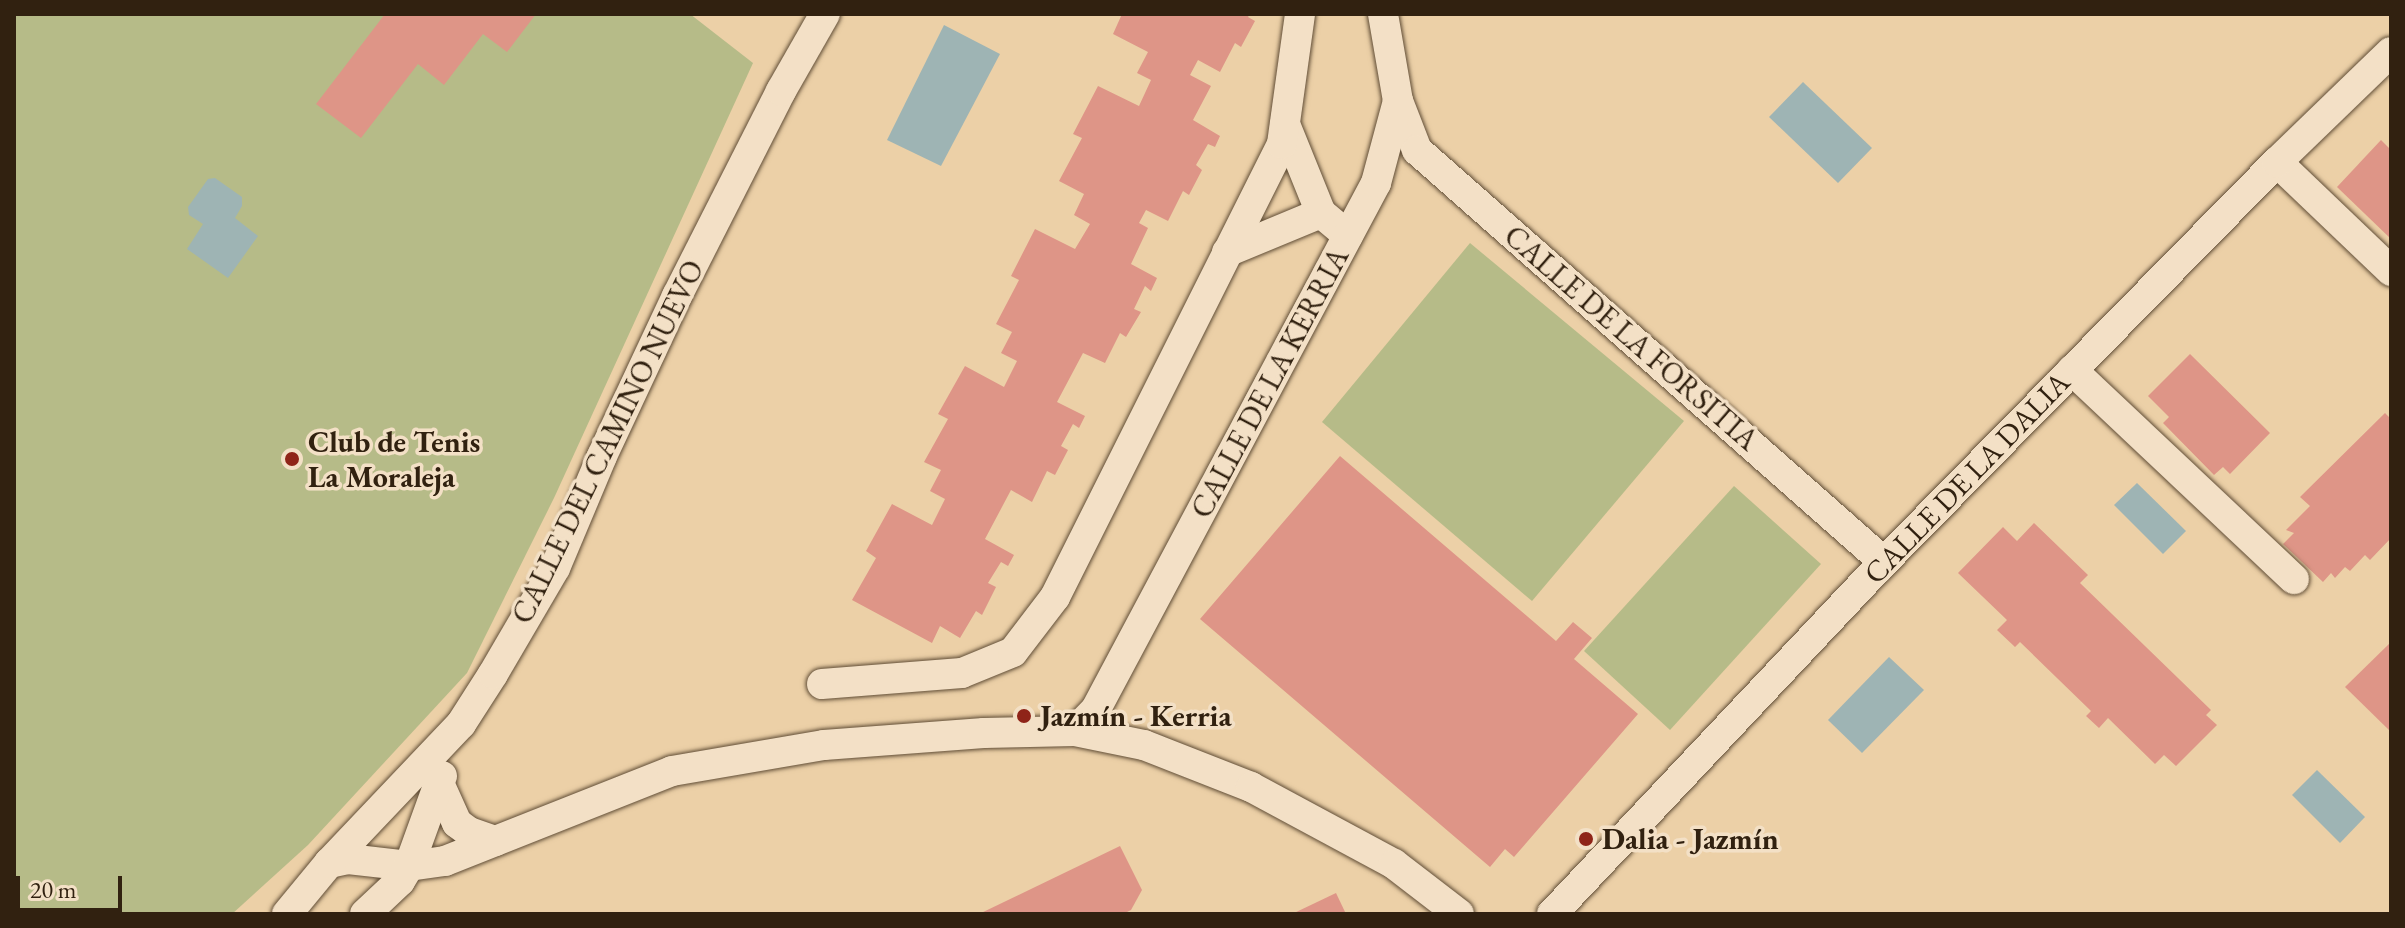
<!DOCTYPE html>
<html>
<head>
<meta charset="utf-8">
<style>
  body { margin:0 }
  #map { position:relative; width:2405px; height:928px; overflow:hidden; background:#ecd0a7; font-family:"EB Garamond",serif }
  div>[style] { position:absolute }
  .green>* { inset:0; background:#b6bb88 }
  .water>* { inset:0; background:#9eb4b4 }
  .building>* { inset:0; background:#de9587 }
  .roads { filter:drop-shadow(0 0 2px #604d36) drop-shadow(0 0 2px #604d36) }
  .minor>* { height:30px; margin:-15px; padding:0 15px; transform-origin:15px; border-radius:15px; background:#f3e0c6 }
  .dots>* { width:22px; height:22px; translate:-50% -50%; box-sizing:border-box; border:4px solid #f3e0c6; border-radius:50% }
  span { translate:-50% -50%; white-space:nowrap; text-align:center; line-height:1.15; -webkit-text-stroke:7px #f3e0c6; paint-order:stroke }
  .street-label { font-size:30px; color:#312110 }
  .poi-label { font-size:30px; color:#312110; font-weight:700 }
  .left { translate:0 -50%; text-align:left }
  .frame { position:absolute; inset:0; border:16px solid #312110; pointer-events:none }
  .scale { position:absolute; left:16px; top:876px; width:106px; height:36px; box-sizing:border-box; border:4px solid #312110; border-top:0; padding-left:10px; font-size:24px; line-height:28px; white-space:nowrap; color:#312110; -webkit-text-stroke:6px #f3e0c6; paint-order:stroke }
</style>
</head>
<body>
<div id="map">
  <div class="green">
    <i style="clip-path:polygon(14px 14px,690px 14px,753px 63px,554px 498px,467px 673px,308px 845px,232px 914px,14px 914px)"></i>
    <i style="clip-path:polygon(1470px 243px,1684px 421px,1532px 601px,1322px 422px)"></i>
    <i style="clip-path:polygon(1734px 486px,1821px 564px,1670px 730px,1584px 651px)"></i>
  </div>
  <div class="water">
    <i style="clip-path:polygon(944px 25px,1000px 54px,941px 166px,887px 140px)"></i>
    <i style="clip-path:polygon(1803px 82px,1872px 148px,1838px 183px,1769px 117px)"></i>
    <i style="clip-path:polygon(215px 178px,242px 197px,242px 206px,235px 218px,258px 236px,228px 278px,187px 249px,203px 224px,189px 215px,188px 207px,208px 179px)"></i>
    <i style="clip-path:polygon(2137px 483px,2186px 531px,2163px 554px,2114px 505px)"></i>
    <i style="clip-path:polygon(1889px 657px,1924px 690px,1862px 753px,1828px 720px)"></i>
    <i style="clip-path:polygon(2317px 770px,2365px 817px,2340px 843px,2292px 795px)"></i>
  </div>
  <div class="building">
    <i style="clip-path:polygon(385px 14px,536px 14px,507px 52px,483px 34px,444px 85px,418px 64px,361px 138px,316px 104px)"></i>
    <i style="clip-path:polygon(1122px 14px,1250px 14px,1248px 17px,1255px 21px,1241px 47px,1235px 43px,1220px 72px,1198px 60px,1190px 75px,1211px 86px,1193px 120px,1220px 136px,1215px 147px,1208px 144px,1196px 165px,1202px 170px,1189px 195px,1183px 191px,1168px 221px,1146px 210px,1139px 223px,1148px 228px,1131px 264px,1157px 278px,1151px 291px,1145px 286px,1134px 309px,1141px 312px,1126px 337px,1120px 333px,1105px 363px,1083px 353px,1057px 402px,1085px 416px,1079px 428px,1073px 424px,1061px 446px,1068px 450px,1055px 475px,1047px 471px,1032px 502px,1011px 490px,985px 539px,1014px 555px,1008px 566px,1001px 562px,988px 583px,996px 587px,982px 615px,976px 611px,960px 638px,940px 626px,932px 643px,852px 600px,876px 558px,866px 551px,892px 504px,932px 525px,945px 499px,930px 491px,941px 470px,924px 462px,948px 419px,938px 414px,965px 366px,1004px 387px,1017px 361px,1001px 353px,1012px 332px,996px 324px,1019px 280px,1011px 276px,1035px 229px,1075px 249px,1090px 224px,1074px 215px,1084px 194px,1059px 181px,1082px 138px,1073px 134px,1098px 86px,1139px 106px,1151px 80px,1137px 73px,1148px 52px,1113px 34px)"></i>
    <i style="clip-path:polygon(2381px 140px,2391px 150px,2391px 239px,2337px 187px)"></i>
    <i style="clip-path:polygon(2190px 354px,2270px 433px,2230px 474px,2223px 467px,2214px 475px,2163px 423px,2169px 417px,2148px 396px)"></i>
    <i style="clip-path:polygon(2385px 413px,2391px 419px,2391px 538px,2370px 560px,2365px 555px,2350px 571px,2345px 567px,2335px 578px,2331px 573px,2323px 582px,2283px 544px,2294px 533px,2286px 530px,2310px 506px,2300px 497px)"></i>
    <i style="clip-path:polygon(1340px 456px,1556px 641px,1573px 622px,1592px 638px,1574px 659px,1638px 714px,1514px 857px,1505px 849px,1490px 867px,1200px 619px)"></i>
    <i style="clip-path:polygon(2034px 523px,2088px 575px,2080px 583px,2211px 710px,2206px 715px,2217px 725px,2176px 766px,2164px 755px,2155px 764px,2108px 718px,2099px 728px,2086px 716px,2091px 711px,2020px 642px,2015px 647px,1997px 630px,2007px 620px,1958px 573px,2003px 527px,2017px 541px)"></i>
    <i style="clip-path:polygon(2391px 642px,2391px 732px,2345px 687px)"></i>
    <i style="clip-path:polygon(1120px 846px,1142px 890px,1131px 910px,1123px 914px,979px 914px)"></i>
    <i style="clip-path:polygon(1336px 893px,1346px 914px,1292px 914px)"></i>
  </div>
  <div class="roads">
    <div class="minor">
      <i style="left:1398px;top:101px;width:53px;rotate:68.8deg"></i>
      <i style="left:1417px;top:150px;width:623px;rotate:41.42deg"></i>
      <i style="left:1285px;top:124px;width:96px;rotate:68deg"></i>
      <i style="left:1321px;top:213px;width:35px;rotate:40deg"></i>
      <i style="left:2277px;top:162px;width:158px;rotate:43.7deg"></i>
      <i style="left:1227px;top:252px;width:102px;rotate:-22.5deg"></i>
      <i style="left:2072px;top:370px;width:305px;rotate:43.3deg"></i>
      <i style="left:822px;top:684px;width:140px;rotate:-4.5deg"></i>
      <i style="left:962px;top:673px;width:55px;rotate:-22.4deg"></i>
      <i style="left:1013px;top:652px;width:69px;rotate:-52.6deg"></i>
      <i style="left:1055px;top:597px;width:507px;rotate:-63.38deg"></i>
      <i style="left:1282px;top:144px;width:131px;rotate:-82.1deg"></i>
      <i style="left:1075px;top:731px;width:30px;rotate:-46deg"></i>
      <i style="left:1096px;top:709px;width:596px;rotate:-61.97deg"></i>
      <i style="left:1376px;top:183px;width:85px;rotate:-75deg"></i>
      <i style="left:1398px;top:101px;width:88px;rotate:-99.8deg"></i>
      <i style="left:442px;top:776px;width:8px;rotate:113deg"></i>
      <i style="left:439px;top:783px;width:44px;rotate:65.8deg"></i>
      <i style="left:457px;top:823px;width:15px;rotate:37deg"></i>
      <i style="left:469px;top:832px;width:28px;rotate:19deg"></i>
      <i style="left:329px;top:863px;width:19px;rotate:-12deg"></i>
      <i style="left:348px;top:859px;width:61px;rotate:6.5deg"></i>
      <i style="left:409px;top:866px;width:36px;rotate:-8deg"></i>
      <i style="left:445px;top:861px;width:244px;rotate:-21.6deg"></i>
      <i style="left:672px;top:771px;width:154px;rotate:-9.7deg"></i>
      <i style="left:824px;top:745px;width:160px;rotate:-4.3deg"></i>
      <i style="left:984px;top:733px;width:91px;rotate:-1.3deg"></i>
      <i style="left:1075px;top:731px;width:70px;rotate:11.5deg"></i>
      <i style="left:1144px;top:745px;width:115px;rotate:21.4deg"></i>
      <i style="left:1251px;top:787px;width:162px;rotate:28.3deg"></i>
      <i style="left:1394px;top:864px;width:82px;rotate:37.6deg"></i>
      <i style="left:287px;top:914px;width:66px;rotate:-50.5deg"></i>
      <i style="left:329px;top:863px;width:192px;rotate:-46.5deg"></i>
      <i style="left:461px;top:724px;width:59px;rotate:-57.4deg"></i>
      <i style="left:493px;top:674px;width:123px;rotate:-59.7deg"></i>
      <i style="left:555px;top:568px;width:121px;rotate:-67.2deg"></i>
      <i style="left:602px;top:456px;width:177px;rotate:-64.9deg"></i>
      <i style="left:677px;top:296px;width:230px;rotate:-63.1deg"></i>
      <i style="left:781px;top:91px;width:89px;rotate:-60.3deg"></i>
      <i style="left:365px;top:914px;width:48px;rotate:-43.3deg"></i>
      <i style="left:400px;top:881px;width:17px;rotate:-59deg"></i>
      <i style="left:409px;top:866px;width:88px;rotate:-70.1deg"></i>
      <i style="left:1552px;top:914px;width:484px;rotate:-46.7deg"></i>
      <i style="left:1884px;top:562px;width:561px;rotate:-45.51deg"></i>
      <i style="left:2277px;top:162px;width:158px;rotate:-44deg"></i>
    </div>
  </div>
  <div class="dots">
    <i style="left:292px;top:459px;background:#8f2418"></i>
    <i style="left:1024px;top:716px;background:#8f2418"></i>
    <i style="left:1586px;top:839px;background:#8f2418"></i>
  </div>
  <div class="street-label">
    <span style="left:1631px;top:338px;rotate:41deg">CALLE DE LA FORSITIA</span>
    <span style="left:1270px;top:383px;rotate:-62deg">CALLE DE LA KERRIA</span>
    <span style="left:608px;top:442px;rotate:-64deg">CALLE DEL CAMINO NUEVO</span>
    <span style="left:1967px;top:478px;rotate:-46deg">CALLE DE LA DALIA</span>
  </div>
  <div class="poi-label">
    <span class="left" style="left:308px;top:459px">Club de Tenis<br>La Moraleja</span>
    <span class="left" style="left:1040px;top:716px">Jazmín - Kerria</span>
    <span class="left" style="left:1602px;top:839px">Dalia - Jazmín</span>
  </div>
  <div class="frame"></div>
  <div class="scale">20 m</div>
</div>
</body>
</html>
